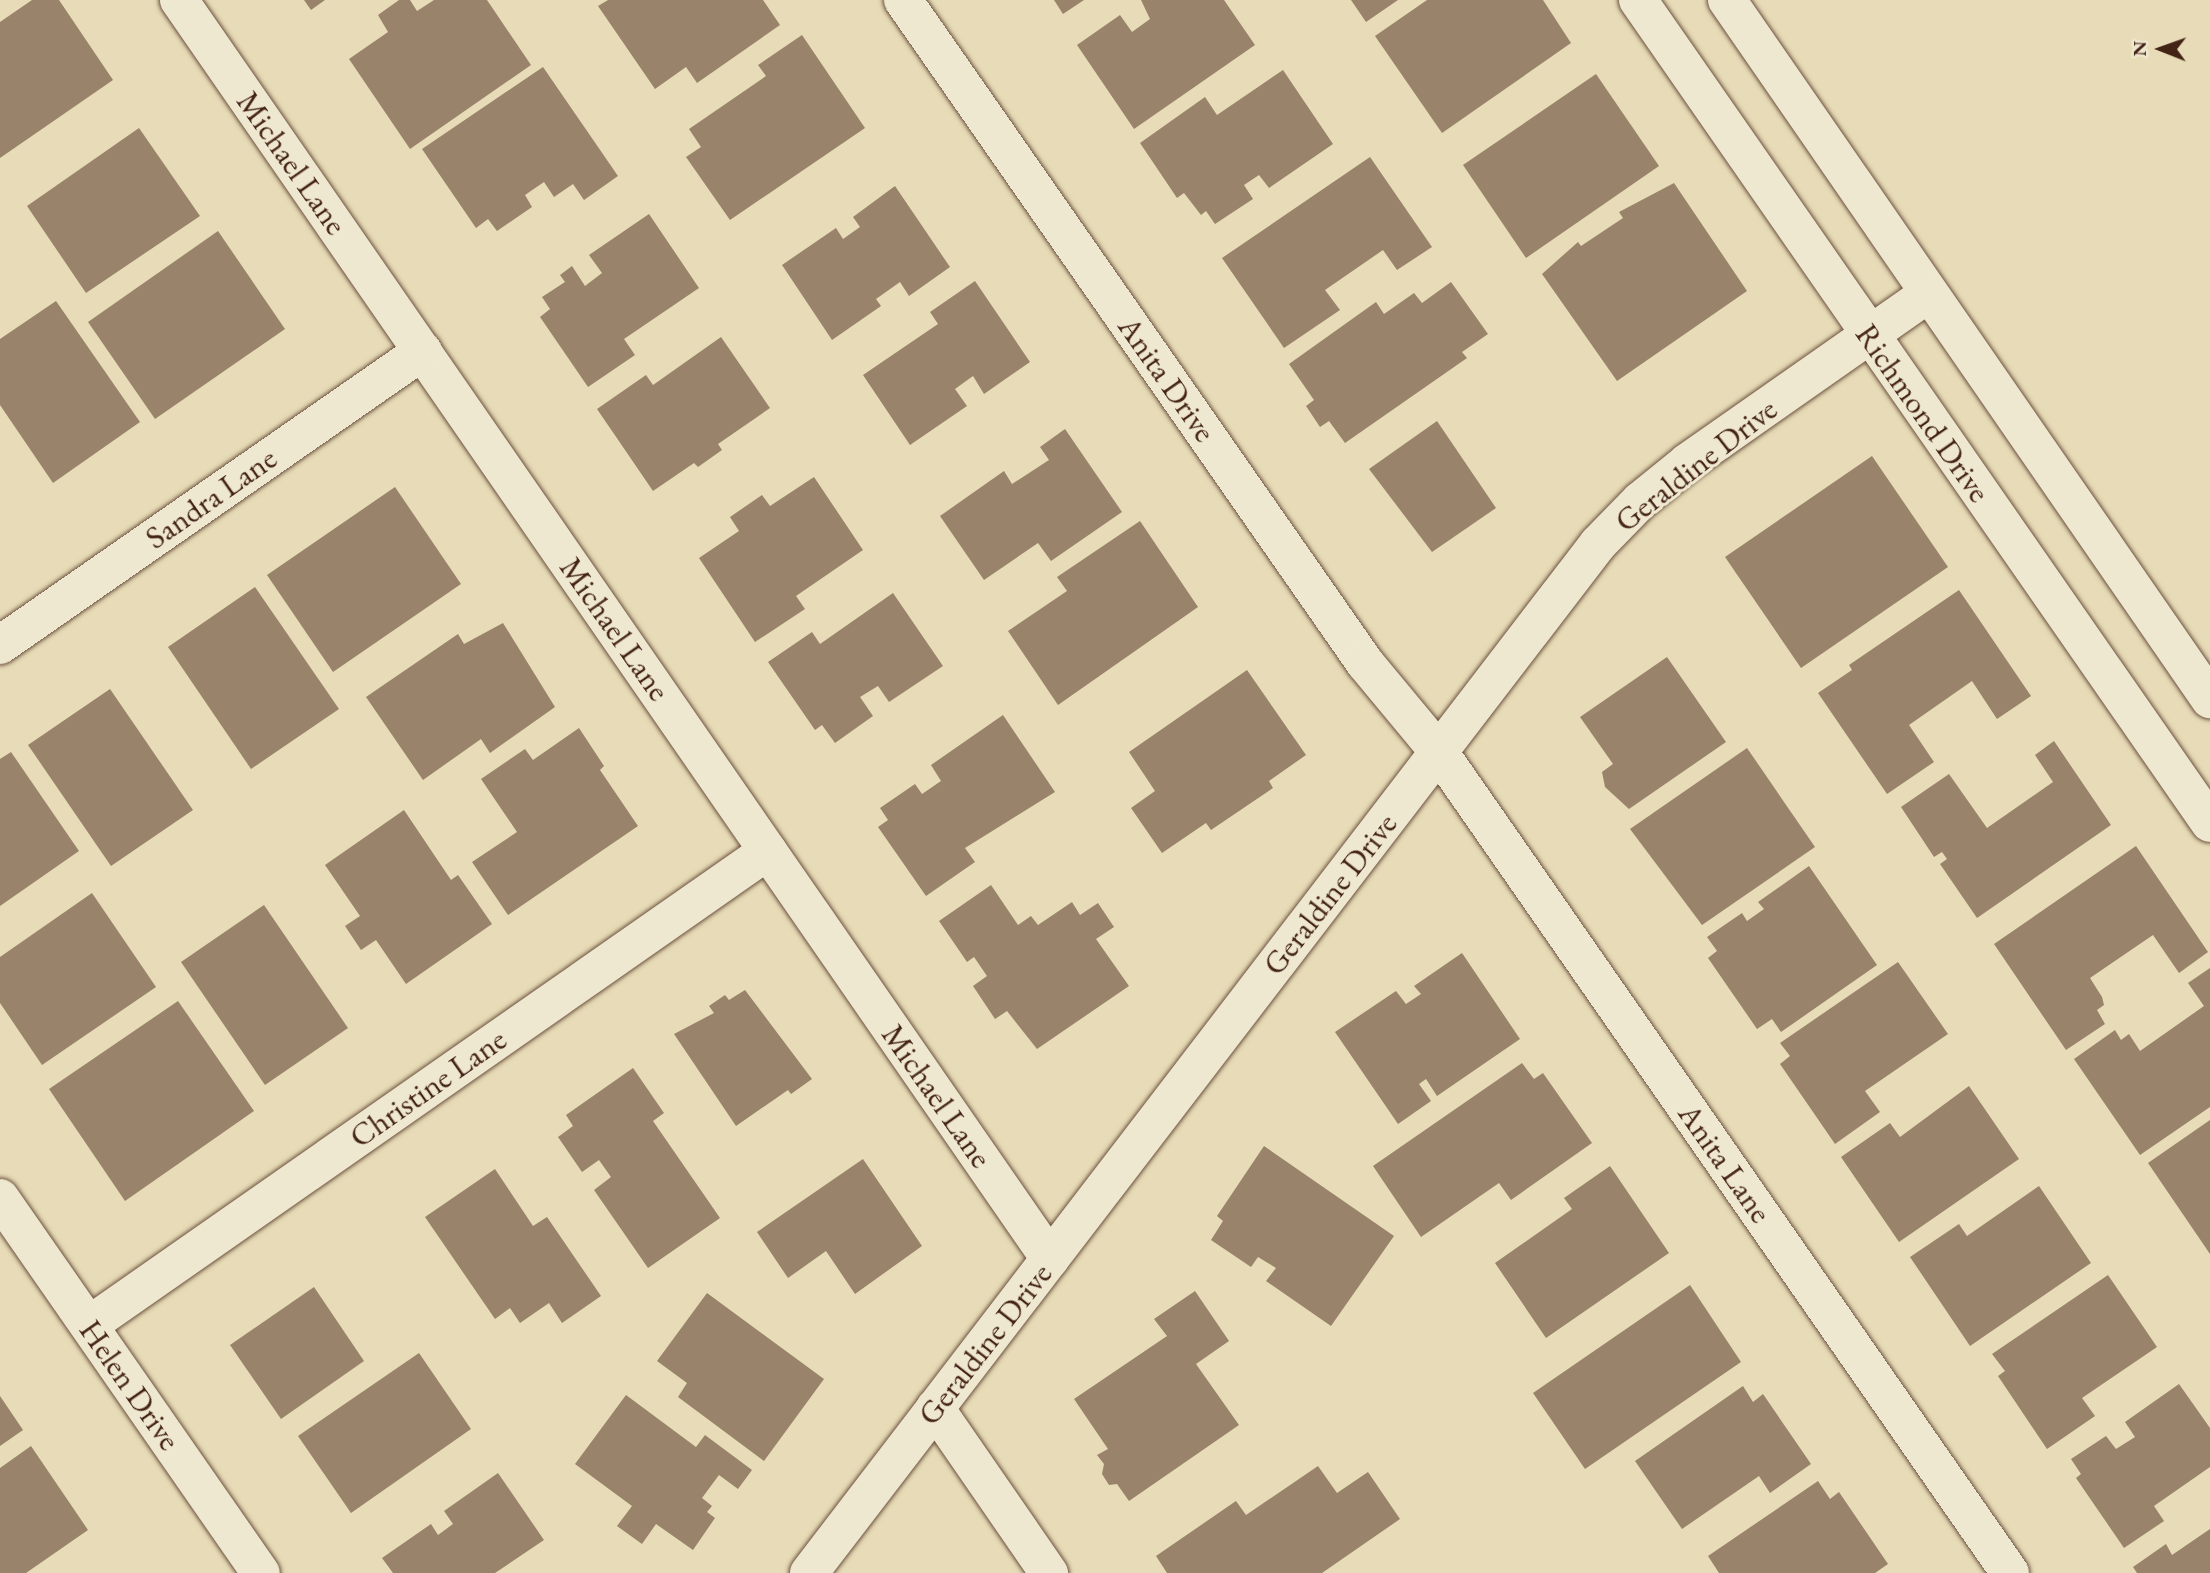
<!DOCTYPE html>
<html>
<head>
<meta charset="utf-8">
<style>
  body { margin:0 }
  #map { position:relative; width:2210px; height:1573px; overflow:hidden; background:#e7dcb7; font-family:"EB Garamond",serif }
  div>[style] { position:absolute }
  .building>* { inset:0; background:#99836a }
  .roads { filter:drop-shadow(0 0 2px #6d513f) drop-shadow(0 0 2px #6d513f) }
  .street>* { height:38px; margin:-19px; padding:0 19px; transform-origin:19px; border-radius:19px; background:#efe8d0 }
  .secondary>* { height:38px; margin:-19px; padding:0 19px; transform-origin:19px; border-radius:19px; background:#efe8d0 }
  span { translate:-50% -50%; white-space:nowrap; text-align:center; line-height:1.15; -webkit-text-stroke:6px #efe8d0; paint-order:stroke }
  .street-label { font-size:32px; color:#442317 }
  .north { position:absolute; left:2126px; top:14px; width:70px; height:70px; -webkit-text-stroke:5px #efe8d0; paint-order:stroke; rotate:271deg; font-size:19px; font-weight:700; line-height:28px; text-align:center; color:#442317 }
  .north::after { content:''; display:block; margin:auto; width:24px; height:32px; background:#442317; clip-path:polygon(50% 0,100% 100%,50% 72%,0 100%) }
</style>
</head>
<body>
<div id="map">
  <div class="building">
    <i style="clip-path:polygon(32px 0,59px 0,113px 80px,0 158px,0 22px)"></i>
    <i style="clip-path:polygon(304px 0,325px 0,311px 10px)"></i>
    <i style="clip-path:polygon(399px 0,410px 0,417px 11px,434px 0,487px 0,531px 65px,410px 149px,349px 59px,388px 32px,378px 15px)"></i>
    <i style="clip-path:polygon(608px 0,763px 0,780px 25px,697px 83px,686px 67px,655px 89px,598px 6px)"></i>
    <i style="clip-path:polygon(1054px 0,1084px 0,1063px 14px)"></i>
    <i style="clip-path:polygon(1141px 0,1224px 0,1255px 45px,1134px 129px,1077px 45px,1120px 15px,1132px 32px,1150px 19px)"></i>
    <i style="clip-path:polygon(1351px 0,1398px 0,1366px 22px)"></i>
    <i style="clip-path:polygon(1427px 0,1543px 0,1571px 43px,1442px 133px,1375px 36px)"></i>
    <i style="clip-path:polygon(802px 35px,865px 128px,730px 220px,686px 157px,701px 147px,689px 129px,766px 76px,758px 65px)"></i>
    <i style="clip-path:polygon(543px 67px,618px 176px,584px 200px,573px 184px,554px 197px,544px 182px,525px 195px,532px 207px,497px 231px,488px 219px,476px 228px,422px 149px)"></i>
    <i style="clip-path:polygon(1283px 70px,1333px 144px,1269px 188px,1259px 175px,1244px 185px,1253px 199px,1215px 224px,1206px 211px,1201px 215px,1184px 193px,1177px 198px,1140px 143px,1205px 97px,1217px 115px)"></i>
    <i style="clip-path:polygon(1596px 74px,1659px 166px,1526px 258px,1463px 165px)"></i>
    <i style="clip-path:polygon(139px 128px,200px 216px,86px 293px,27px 206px)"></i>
    <i style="clip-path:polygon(1370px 157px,1432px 247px,1397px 270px,1383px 250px,1325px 290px,1340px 310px,1284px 348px,1222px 258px)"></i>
    <i style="clip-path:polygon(1674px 183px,1747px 291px,1617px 381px,1542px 274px,1578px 242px,1581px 246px,1623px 218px,1619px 212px)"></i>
    <i style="clip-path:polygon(895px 186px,950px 267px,909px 296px,900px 282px,876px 299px,881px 306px,832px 340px,782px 265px,836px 228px,843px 239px,860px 227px,853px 217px)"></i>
    <i style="clip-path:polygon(649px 214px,699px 288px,624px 339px,635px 355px,588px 387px,540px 317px,550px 309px,542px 297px,565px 282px,560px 275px,572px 266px,585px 286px,602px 273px,589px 255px)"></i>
    <i style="clip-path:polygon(218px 231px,285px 329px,155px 419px,88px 322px)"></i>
    <i style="clip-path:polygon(975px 281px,1030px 362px,984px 394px,973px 376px,955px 389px,967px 406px,910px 445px,863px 375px,938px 324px,930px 312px)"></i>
    <i style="clip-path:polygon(1451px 282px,1488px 334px,1462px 352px,1467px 358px,1345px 443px,1329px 421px,1320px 427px,1306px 406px,1314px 400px,1289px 364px,1376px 302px,1384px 314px,1414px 293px,1422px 303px)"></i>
    <i style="clip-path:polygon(56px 301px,140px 422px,53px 483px,0 405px,0 339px)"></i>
    <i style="clip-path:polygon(721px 337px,770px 408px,718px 444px,722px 450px,698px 467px,694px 463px,653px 491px,597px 409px,646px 375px,653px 385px)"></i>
    <i style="clip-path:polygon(1437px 421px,1496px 508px,1432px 552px,1369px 469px)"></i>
    <i style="clip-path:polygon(1065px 429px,1122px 512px,1051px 561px,1038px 543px,984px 580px,940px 516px,1004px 471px,1012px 484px,1049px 460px,1040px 447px)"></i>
    <i style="clip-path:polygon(1872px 456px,1948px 567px,1801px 668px,1725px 557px)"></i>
    <i style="clip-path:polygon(814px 477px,863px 550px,796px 596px,805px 609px,755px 642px,699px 558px,739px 531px,730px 517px,762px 495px,770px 506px)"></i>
    <i style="clip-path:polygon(395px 487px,461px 584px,333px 672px,267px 575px)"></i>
    <i style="clip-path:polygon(1140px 521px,1198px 607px,1058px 705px,1008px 631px,1067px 591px,1057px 577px)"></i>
    <i style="clip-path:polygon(255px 587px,339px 709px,251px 769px,168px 647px)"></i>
    <i style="clip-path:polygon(1959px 590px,2031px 696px,1997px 719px,1972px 681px,1909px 725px,1934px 762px,1887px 794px,1818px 693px,1852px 670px,1849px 665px)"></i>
    <i style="clip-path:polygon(893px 593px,943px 666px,889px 702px,878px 686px,860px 697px,873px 716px,835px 743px,822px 725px,815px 730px,768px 662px,812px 632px,820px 644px)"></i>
    <i style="clip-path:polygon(503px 623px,555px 707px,490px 753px,481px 739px,423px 780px,366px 697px,458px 634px,464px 644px)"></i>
    <i style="clip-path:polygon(1667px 657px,1726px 742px,1629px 809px,1605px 787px,1602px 772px,1613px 764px,1580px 717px)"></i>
    <i style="clip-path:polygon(1247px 670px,1306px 755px,1269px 781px,1273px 788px,1211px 830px,1206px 823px,1162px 853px,1131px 808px,1155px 791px,1129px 752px)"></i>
    <i style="clip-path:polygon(110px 689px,193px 810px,111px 866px,28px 745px)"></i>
    <i style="clip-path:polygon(1003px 715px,1055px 792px,965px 848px,975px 862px,926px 896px,878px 827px,888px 820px,880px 808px,915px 784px,922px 794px,941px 781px,931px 765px)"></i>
    <i style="clip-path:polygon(579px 728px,604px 766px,600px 770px,638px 826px,508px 915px,472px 862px,517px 832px,481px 779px,525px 749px,533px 760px)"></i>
    <i style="clip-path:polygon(2054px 741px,2111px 825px,1977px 918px,1940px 864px,1947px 859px,1942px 852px,1934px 857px,1901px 807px,1949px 774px,1987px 828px,2053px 782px,2035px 755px)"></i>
    <i style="clip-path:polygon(1747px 748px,1815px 847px,1702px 925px,1630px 829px)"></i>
    <i style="clip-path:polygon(11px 752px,79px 851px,0 906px,0 759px)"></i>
    <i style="clip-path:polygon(404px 810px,451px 880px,458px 875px,492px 924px,406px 984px,376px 940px,361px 950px,345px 926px,360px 916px,325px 865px)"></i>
    <i style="clip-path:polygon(2136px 846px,2208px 952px,2179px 973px,2153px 935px,2090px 978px,2102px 997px,2104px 1005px,2097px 1010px,2105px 1024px,2066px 1050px,1994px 944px)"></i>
    <i style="clip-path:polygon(1809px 866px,1877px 965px,1781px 1032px,1772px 1019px,1757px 1029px,1708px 958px,1717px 951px,1707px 937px,1742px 913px,1747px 921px,1764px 909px,1758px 902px)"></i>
    <i style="clip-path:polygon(991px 885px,1018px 925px,1031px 916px,1038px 925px,1072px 902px,1080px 915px,1098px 903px,1114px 927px,1096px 939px,1129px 986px,1037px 1049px,1007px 1011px,995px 1019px,973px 986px,987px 976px,974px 957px,967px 962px,939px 921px)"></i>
    <i style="clip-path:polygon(92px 893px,156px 987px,42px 1065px,0 1003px,0 957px)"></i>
    <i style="clip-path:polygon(264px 905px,348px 1028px,265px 1085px,181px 962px)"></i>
    <i style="clip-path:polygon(1462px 953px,1520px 1039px,1437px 1096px,1426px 1079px,1419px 1084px,1431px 1101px,1398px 1124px,1335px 1032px,1396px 991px,1406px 1004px,1421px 994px,1414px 986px)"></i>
    <i style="clip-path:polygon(1898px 962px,1948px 1034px,1865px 1091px,1880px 1112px,1835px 1144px,1780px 1064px,1790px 1056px,1780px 1043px)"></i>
    <i style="clip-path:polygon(2210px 968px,2210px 1107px,2140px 1155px,2074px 1059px,2115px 1030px,2121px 1040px,2129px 1034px,2140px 1051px,2204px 1006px,2188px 983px)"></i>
    <i style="clip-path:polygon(745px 990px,812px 1079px,791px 1094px,788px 1090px,736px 1126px,674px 1034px,714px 1013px,709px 1006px,725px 995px,729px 1000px)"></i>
    <i style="clip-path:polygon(178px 1001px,254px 1111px,125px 1201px,49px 1089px)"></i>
    <i style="clip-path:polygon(1522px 1063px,1534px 1079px,1543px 1073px,1592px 1143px,1511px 1200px,1499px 1183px,1421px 1237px,1373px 1166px)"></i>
    <i style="clip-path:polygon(633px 1068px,664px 1113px,653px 1121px,720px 1218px,648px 1268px,594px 1190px,611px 1177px,599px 1160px,582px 1172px,558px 1137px,573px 1126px,566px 1115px)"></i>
    <i style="clip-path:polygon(1969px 1086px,2019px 1159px,1899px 1242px,1841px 1157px,1890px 1123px,1900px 1137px)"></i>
    <i style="clip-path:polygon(2210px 1120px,2210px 1254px,2148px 1163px)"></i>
    <i style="clip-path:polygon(1264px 1146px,1394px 1236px,1331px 1326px,1266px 1281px,1276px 1268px,1258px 1257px,1251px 1267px,1211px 1240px,1223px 1221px,1217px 1216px)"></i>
    <i style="clip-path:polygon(863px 1159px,922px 1246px,855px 1294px,826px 1251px,788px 1278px,757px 1232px)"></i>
    <i style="clip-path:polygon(1610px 1166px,1669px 1253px,1546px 1338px,1495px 1263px,1572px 1209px,1564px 1198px)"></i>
    <i style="clip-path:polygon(495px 1169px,533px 1226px,547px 1217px,601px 1296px,562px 1323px,549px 1303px,520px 1323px,510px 1308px,495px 1319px,425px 1217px)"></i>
    <i style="clip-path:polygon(2039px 1186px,2091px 1263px,1970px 1346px,1910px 1257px,1959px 1224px,1967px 1236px)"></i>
    <i style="clip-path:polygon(2108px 1275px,2157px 1347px,2082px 1398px,2095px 1416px,2047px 1449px,1998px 1376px,2005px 1371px,1992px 1354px)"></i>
    <i style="clip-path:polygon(1690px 1285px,1741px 1362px,1585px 1469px,1533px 1393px)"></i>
    <i style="clip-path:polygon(314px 1287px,364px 1361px,281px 1419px,230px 1345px)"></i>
    <i style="clip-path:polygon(1195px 1291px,1229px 1341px,1196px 1364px,1239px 1425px,1129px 1501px,1117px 1484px,1109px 1485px,1102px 1474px,1104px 1464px,1097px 1455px,1108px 1449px,1074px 1399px,1167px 1336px,1154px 1319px)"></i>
    <i style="clip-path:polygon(707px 1293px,824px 1379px,764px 1461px,678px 1397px,687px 1383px,657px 1361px)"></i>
    <i style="clip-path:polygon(419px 1353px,471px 1429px,351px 1513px,298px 1436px)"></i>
    <i style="clip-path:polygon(2179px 1384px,2210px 1428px,2210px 1467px,2154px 1506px,2164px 1521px,2124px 1548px,2076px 1478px,2081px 1474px,2071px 1459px,2106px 1436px,2116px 1449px,2135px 1437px,2125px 1422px)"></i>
    <i style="clip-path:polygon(1743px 1386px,1753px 1402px,1763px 1394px,1811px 1464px,1770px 1493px,1759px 1476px,1682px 1529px,1635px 1461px)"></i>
    <i style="clip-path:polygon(626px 1395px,696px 1447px,705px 1435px,752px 1470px,738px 1489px,719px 1475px,702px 1498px,712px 1506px,707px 1512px,715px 1518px,693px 1550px,656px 1524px,642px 1544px,617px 1526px,632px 1506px,575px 1464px)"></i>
    <i style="clip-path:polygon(0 1396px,23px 1430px,0 1446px)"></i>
    <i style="clip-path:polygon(31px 1446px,88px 1530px,26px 1573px,0 1573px,0 1468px)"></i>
    <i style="clip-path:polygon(1318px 1466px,1337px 1493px,1368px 1472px,1400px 1519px,1322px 1573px,1167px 1573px,1156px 1556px,1236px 1501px,1246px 1515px)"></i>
    <i style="clip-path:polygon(498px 1473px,544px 1540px,495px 1573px,393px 1573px,382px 1558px,431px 1524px,438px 1535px,453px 1524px,444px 1511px)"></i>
    <i style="clip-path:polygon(1818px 1481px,1830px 1499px,1839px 1492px,1888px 1564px,1875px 1573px,1719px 1573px,1708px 1556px)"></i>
    <i style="clip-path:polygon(2210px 1529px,2210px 1573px,2137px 1573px,2133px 1567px,2166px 1544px,2172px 1555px)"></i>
  </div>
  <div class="roads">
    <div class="street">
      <i style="left:179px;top:0;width:1531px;rotate:55.32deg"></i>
      <i style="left:903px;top:0;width:808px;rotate:55.13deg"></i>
      <i style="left:1365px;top:663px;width:116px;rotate:50.3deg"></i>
      <i style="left:1439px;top:752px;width:1000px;rotate:55.18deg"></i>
      <i style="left:1638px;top:0;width:1002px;rotate:55.2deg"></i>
      <i style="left:1727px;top:0;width:850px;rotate:55.36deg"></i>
      <i style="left:0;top:645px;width:515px;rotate:-34.8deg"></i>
      <i style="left:89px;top:1325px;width:828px;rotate:-34.92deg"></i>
      <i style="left:935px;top:1408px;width:201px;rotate:55.4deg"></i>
      <i style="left:809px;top:1573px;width:1297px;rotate:-52.52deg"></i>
      <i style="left:1598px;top:544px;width:60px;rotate:-45.7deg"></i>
      <i style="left:1640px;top:501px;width:62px;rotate:-39.1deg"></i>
      <i style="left:1688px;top:462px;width:293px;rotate:-35deg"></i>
    </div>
    <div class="secondary">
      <i style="left:0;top:1198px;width:457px;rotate:55.2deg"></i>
    </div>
  </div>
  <div class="street-label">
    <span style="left:292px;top:163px;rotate:55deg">Michael Lane</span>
    <span style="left:1167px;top:379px;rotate:55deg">Anita Drive</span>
    <span style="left:1923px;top:413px;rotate:55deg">Richmond Drive</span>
    <span style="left:1696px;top:465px;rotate:-38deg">Geraldine Drive</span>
    <span style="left:211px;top:498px;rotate:-35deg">Sandra Lane</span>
    <span style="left:615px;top:629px;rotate:55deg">Michael Lane</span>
    <span style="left:1330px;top:894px;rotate:-52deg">Geraldine Drive</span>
    <span style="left:428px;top:1088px;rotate:-35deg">Christine Lane</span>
    <span style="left:937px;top:1096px;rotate:55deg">Michael Lane</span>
    <span style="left:1725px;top:1163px;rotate:55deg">Anita Lane</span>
    <span style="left:985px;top:1344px;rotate:-52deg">Geraldine Drive</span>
    <span style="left:130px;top:1385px;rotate:55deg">Helen Drive</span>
  </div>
  <div class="north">N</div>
</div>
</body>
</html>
